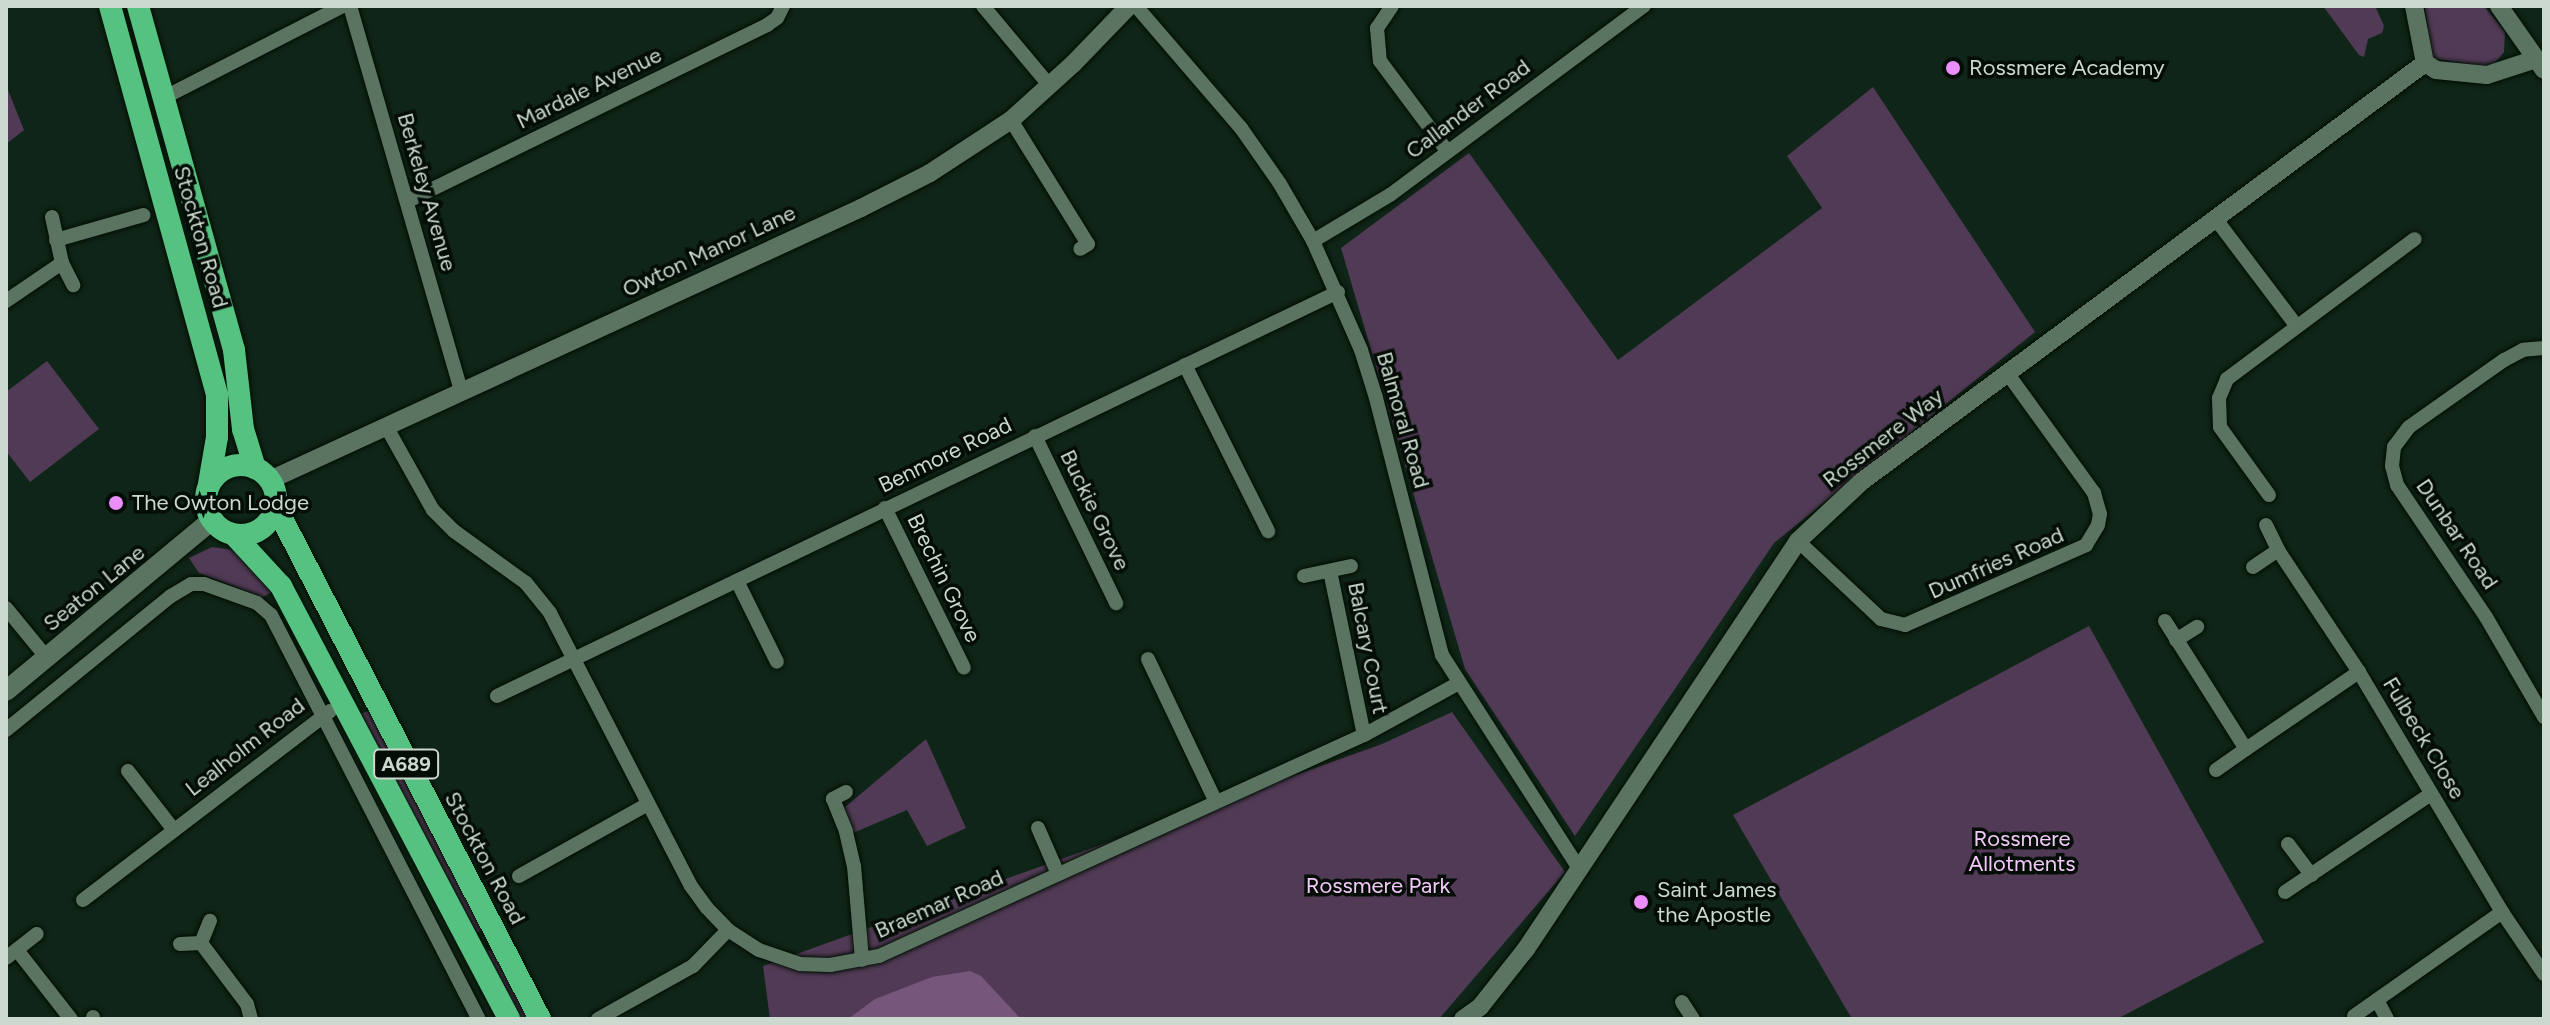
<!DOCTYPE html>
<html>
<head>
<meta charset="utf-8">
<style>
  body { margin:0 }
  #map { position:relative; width:2550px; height:1025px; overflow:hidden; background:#0f2517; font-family:Figtree,sans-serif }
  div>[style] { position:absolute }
  .green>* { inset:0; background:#513a55 }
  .water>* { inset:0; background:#76577b }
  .roads { filter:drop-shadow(0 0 2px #000e03) drop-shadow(0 0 2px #000e03) }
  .minor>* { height:14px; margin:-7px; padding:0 7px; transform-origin:7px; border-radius:7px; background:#5b7462 }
  .tertiary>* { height:18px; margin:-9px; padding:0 9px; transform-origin:9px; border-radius:9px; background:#5b7462 }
  .secondary>* { height:20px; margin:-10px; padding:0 10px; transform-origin:10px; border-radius:10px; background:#5b7462 }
  .trunk>* { height:22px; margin:-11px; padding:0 11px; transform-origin:11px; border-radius:11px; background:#56c281 }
  .trunk>.ring { margin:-11px; padding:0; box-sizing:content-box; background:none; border:22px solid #56c281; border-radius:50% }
  .dots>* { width:22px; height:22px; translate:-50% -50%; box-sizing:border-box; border:4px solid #040c06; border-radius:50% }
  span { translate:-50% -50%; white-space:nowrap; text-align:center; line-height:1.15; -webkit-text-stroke:7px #040c06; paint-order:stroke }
  .shield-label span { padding:2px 6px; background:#040c06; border:2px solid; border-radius:6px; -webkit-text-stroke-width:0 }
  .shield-label { font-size:20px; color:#cbd9ce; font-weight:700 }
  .poi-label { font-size:22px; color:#cbd9ce }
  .left { translate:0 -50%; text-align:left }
  .street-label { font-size:22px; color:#cbd9ce }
  .park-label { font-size:22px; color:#f3c9f9 }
  .frame { position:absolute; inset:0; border:8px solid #cbd9ce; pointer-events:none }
</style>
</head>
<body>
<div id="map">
  <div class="green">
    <i style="clip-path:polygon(2323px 6px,2375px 6px,2384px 26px,2382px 33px,2368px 39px,2364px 57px,2359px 55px)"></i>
    <i style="clip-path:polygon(2425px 6px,2484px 6px,2505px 32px,2504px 52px,2494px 64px,2479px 66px,2431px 58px)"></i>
    <i style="clip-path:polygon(6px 85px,24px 130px,6px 144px)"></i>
    <i style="clip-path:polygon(1873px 87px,2035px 332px,1774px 543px,1575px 836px,1465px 669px,1341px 248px,1469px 153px,1618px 360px,1822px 208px,1787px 156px)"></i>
    <i style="clip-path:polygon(47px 361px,99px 429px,30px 482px,6px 451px,6px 392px)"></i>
    <i style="clip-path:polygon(212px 547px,233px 550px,272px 592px,263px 597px,199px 573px,189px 558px)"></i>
    <i style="clip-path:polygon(2089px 626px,2264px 942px,2117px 1019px,1852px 1019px,1733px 815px)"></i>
    <i style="clip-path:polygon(369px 711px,482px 930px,477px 933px,360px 714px)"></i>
    <i style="clip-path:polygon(1452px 712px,1565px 872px,1439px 1019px,770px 1019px,763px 966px,1382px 744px)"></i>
    <i style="clip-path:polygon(926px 739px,966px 828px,927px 846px,907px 810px,853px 833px,844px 808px)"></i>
    <i style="clip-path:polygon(489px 950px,494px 952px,529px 1019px,517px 1019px,484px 953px)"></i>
  </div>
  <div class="water">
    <i style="clip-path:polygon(970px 971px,981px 976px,1021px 1019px,848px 1019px,875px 999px,932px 977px)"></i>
  </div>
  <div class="roads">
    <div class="minor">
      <i style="left:350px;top:6px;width:401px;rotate:73.9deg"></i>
      <i style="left:983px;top:6px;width:104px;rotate:50.1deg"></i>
      <i style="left:1136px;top:6px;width:161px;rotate:49.3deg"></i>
      <i style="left:1241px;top:128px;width:68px;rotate:55.1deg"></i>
      <i style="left:1280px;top:184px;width:66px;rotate:59.9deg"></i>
      <i style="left:1313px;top:241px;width:119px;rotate:66.2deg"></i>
      <i style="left:1361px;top:350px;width:50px;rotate:72.6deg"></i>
      <i style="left:1376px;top:398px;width:265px;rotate:75.6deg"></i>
      <i style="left:1442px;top:655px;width:255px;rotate:57.3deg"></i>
      <i style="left:1392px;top:6px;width:27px;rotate:124deg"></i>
      <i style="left:1377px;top:28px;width:33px;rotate:85deg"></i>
      <i style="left:1380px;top:61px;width:112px;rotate:53.3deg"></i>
      <i style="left:163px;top:98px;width:202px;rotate:-27.1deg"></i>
      <i style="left:1011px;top:120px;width:146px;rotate:58.2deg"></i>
      <i style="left:1088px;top:244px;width:9px;rotate:148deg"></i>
      <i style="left:408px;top:201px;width:400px;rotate:-26.1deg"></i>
      <i style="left:767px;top:25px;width:12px;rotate:-35deg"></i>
      <i style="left:777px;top:18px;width:13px;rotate:-63deg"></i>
      <i style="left:52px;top:217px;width:47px;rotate:77.7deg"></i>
      <i style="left:62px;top:263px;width:25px;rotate:63deg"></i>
      <i style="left:2215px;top:218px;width:134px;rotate:52.9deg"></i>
      <i style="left:56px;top:240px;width:91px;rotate:-15.9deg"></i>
      <i style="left:1313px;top:241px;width:90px;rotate:-30.9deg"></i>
      <i style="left:1390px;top:195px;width:317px;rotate:-36.7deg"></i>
      <i style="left:6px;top:301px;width:68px;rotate:-34.2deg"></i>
      <i style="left:2544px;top:348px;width:21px;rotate:175deg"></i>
      <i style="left:2523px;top:350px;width:21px;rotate:152deg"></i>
      <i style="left:2504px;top:360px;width:116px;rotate:144.8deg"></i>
      <i style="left:2409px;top:427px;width:25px;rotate:127deg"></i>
      <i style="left:2394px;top:447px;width:19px;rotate:96deg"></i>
      <i style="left:2392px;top:466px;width:20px;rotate:75deg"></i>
      <i style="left:2397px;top:485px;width:159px;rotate:56deg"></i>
      <i style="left:2486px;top:617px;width:116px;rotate:59.9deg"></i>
      <i style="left:1185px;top:365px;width:186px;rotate:63.4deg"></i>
      <i style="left:386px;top:426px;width:96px;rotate:60.8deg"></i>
      <i style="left:433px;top:510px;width:30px;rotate:45deg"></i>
      <i style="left:454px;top:531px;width:89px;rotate:35.8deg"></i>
      <i style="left:526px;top:583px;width:38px;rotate:51deg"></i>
      <i style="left:550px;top:613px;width:307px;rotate:62.7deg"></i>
      <i style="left:691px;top:886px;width:27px;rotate:54deg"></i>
      <i style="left:707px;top:908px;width:30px;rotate:46deg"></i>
      <i style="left:728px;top:930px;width:37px;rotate:33deg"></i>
      <i style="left:759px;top:950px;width:43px;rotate:18.9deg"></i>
      <i style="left:800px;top:964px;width:30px;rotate:2deg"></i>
      <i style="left:830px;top:965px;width:50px;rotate:-10.4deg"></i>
      <i style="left:879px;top:956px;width:533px;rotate:-24.5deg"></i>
      <i style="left:1364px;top:735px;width:108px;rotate:-28.7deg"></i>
      <i style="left:1035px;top:436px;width:186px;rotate:64.1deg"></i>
      <i style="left:2269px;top:495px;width:84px;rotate:-125.8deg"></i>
      <i style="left:2220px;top:427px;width:29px;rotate:-92deg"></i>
      <i style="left:2219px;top:398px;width:21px;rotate:-67deg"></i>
      <i style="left:2227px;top:379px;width:234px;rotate:-36.7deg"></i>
      <i style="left:885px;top:508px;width:178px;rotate:63.7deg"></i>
      <i style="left:2266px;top:525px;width:28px;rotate:64deg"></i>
      <i style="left:2278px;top:550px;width:146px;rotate:56.4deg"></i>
      <i style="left:2359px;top:672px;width:279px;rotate:59.2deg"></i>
      <i style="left:2502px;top:912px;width:75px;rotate:55.9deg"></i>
      <i style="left:1798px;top:541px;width:114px;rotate:43.2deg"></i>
      <i style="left:1881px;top:619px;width:25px;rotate:14deg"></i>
      <i style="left:1905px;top:625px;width:198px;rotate:-23.8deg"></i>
      <i style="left:2086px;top:545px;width:23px;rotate:-59deg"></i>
      <i style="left:2098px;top:525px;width:11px;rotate:-80deg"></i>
      <i style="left:2100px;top:514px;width:22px;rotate:-106deg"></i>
      <i style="left:2094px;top:493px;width:148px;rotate:-125.9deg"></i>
      <i style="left:2253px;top:567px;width:30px;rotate:-34deg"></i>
      <i style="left:1330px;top:571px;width:167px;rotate:78.3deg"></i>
      <i style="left:1304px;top:576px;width:48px;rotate:-12deg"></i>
      <i style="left:737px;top:581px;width:90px;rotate:63.7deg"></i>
      <i style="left:6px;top:608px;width:65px;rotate:50.6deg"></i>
      <i style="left:2165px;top:621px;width:151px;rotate:57.7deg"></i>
      <i style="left:2246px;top:749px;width:137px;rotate:-34.3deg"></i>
      <i style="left:2176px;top:640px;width:25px;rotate:-32deg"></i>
      <i style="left:1148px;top:659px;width:158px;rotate:64.6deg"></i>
      <i style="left:497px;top:696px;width:933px;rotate:-25.66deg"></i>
      <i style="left:6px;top:730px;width:213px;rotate:-39.1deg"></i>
      <i style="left:171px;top:596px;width:23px;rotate:-31deg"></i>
      <i style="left:191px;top:584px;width:13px"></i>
      <i style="left:204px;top:584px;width:56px;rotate:19.7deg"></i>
      <i style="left:257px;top:603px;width:18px;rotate:41deg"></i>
      <i style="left:271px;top:615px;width:454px;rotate:62.8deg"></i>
      <i style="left:2216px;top:770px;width:37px;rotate:-35deg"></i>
      <i style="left:128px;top:771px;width:75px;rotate:52.1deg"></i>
      <i style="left:846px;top:792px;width:15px;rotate:152deg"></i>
      <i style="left:833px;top:799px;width:35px;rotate:68deg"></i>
      <i style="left:846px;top:832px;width:35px;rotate:77deg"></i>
      <i style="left:854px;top:866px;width:94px;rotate:85.1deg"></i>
      <i style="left:1038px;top:828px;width:50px;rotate:66.5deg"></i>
      <i style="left:2288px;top:844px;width:39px;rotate:53deg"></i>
      <i style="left:519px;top:876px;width:148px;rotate:-29.2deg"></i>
      <i style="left:2285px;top:892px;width:176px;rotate:-33.9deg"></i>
      <i style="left:83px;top:900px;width:311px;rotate:-37.4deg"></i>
      <i style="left:201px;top:943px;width:76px;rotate:53deg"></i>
      <i style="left:247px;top:1004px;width:16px;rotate:75deg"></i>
      <i style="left:180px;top:944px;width:21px;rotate:-3deg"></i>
      <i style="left:201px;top:943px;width:24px;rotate:-68deg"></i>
      <i style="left:17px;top:950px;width:88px;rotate:52deg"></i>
      <i style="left:6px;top:958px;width:39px;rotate:-38deg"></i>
      <i style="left:2377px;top:1000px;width:21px;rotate:62deg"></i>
      <i style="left:1682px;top:1002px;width:20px;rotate:57deg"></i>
      <i style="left:2354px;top:1016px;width:181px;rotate:-35.1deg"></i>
      <i style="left:93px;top:1019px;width:2px;rotate:-90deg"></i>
      <i style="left:598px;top:1019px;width:109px;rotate:-29.2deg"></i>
      <i style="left:693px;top:966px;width:50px;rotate:-45.8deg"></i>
    </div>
    <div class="tertiary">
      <i style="left:2414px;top:6px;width:58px;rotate:79.1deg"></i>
      <i style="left:2499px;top:6px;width:78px;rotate:54.9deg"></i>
      <i style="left:2425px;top:63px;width:13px;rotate:32deg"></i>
      <i style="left:2436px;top:70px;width:51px;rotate:5.6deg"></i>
      <i style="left:2487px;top:75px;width:52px;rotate:-18.1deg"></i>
      <i style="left:270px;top:480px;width:651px;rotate:-24.71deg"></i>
      <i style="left:861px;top:208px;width:77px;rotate:-26.9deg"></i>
      <i style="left:930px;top:173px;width:97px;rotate:-33.2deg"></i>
      <i style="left:1011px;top:120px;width:84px;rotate:-42.1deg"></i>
      <i style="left:1073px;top:64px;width:81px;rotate:-46deg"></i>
      <i style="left:1463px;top:1019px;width:21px;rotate:-35deg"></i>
      <i style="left:1480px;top:1007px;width:74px;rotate:-51.6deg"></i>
      <i style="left:1526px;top:949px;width:490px;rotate:-56.3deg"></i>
      <i style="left:1798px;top:541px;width:86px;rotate:-43.1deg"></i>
      <i style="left:1861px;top:482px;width:703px;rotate:-36.61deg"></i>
    </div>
    <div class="secondary">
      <i style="left:6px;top:691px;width:266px;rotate:-39.7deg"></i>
    </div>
    <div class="trunk">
      <i style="left:110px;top:6px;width:403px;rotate:74.6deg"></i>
      <i style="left:217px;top:395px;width:42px;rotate:90deg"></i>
      <i style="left:217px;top:437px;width:48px;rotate:99.7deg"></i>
      <i style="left:138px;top:6px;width:357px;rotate:74.4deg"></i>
      <i style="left:234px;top:350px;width:80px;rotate:83.5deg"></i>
      <i style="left:243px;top:429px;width:41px;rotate:72.9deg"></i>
      <i class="ring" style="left:206px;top:465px;width:48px;height:48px"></i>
      <i style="left:276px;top:507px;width:576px;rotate:62.72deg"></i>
      <i style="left:235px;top:536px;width:68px;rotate:47.4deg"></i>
      <i style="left:281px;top:586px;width:489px;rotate:62.2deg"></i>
    </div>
  </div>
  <div class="dots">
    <i style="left:1953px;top:68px;background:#eb8dfb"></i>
    <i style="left:116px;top:503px;background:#eb8dfb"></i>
    <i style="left:1641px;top:902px;background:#eb8dfb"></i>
  </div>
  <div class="shield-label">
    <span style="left:406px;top:764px">A689</span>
  </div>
  <div class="poi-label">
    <span class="left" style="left:1969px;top:68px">Rossmere Academy</span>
    <span class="left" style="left:132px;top:503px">The Owton Lodge</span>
    <span class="left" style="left:1657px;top:902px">Saint James<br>the Apostle</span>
  </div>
  <div class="street-label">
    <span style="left:589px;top:88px;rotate:-26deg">Mardale Avenue</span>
    <span style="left:1468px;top:109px;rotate:-37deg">Callander Road</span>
    <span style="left:427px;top:192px;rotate:74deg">Berkeley Avenue</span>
    <span style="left:201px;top:237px;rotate:74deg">Stockton Road</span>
    <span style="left:709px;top:251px;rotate:-25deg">Owton Manor Lane</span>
    <span style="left:1403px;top:420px;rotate:74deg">Balmoral Road</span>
    <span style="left:1883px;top:438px;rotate:-38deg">Rossmere Way</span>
    <span style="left:945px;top:455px;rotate:-26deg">Benmore Road</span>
    <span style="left:1095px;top:510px;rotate:64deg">Buckie Grove</span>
    <span style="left:2457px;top:534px;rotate:56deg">Dunbar Road</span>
    <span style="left:1996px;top:563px;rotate:-24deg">Dumfries Road</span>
    <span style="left:944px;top:578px;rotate:64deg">Brechin Grove</span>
    <span style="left:94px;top:588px;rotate:-39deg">Seaton Lane</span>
    <span style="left:1368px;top:648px;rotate:79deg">Balcary Court</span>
    <span style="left:2424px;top:738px;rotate:59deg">Fulbeck Close</span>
    <span style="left:245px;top:747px;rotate:-38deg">Lealholm Road</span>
    <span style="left:485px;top:858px;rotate:62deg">Stockton Road</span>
    <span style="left:939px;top:904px;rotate:-24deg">Braemar Road</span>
  </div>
  <div class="park-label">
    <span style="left:2022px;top:851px">Rossmere<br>Allotments</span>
    <span style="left:1378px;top:886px">Rossmere Park</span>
  </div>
  <div class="frame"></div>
</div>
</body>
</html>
